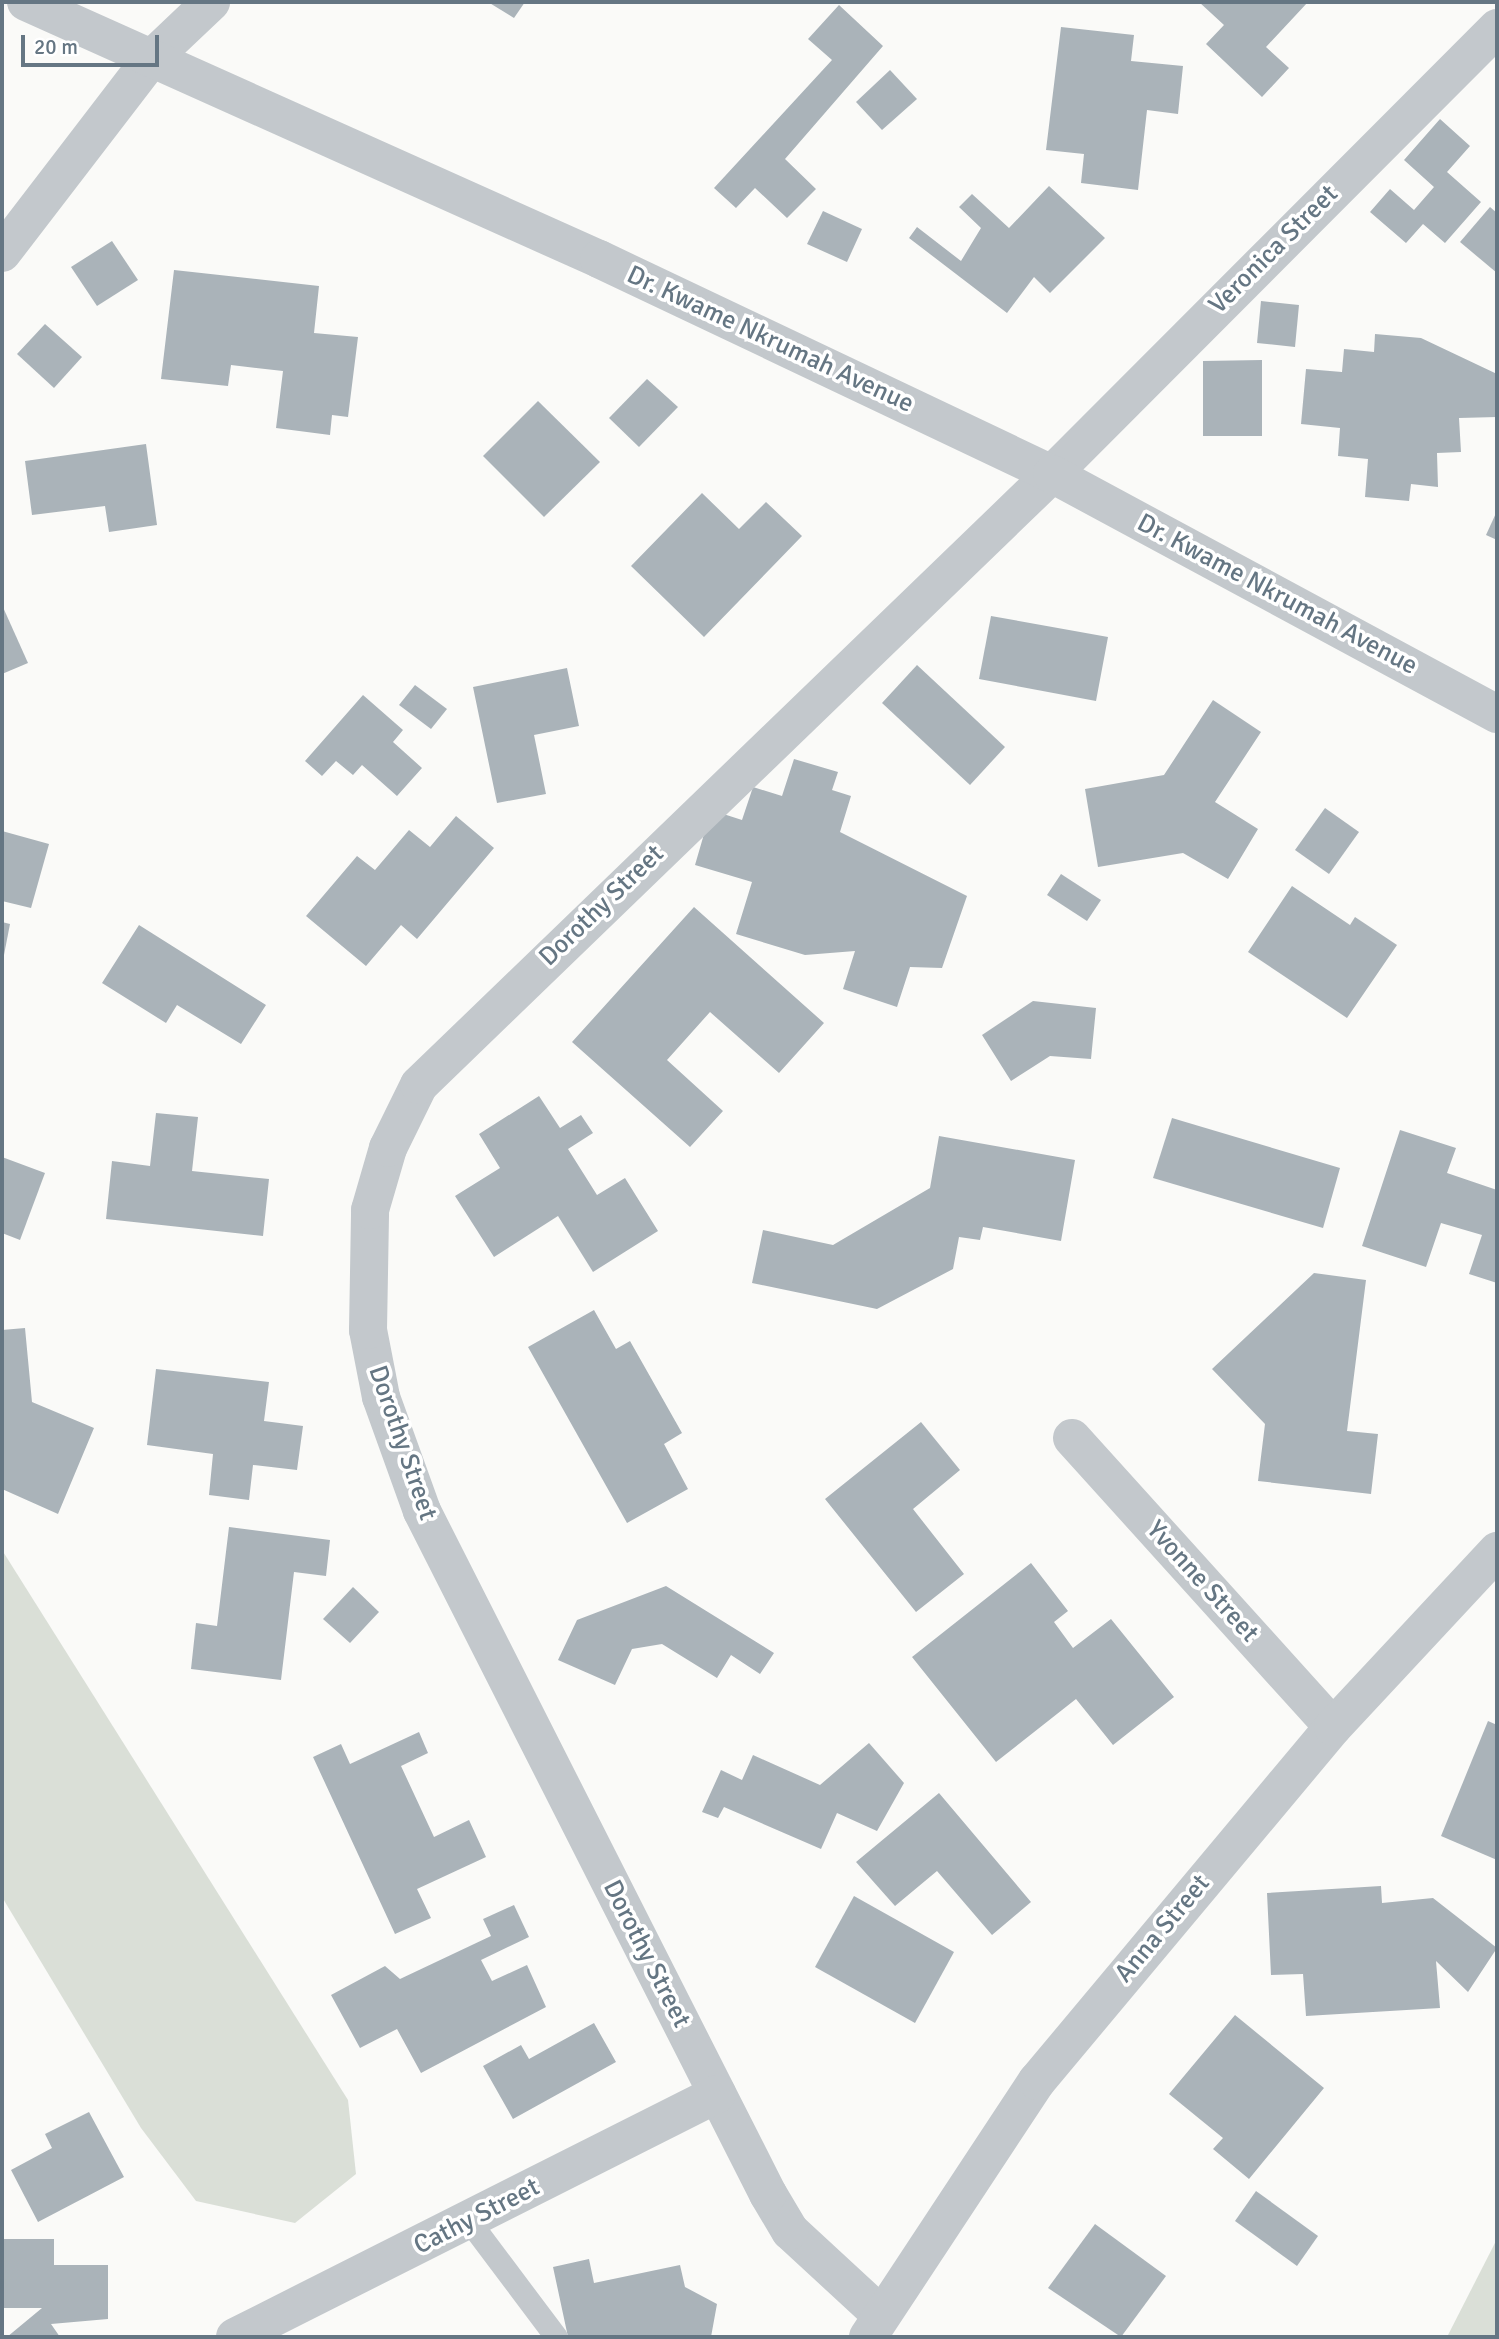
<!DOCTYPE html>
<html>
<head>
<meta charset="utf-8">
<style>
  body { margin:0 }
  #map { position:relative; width:1499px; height:2339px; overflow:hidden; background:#fafaf8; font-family:Signika,sans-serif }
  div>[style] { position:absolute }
  .green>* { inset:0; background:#dadfd7 }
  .building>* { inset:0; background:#aab3b9 }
  .service>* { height:23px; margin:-11.5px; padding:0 11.5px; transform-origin:11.5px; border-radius:11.5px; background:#c3c8cc }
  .minor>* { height:38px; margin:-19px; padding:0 19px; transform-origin:19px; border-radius:19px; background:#c3c8cc }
  .tertiary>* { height:38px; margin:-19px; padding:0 19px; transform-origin:19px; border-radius:19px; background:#c3c8cc }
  span { translate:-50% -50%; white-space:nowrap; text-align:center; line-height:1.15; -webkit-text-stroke:7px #fff; paint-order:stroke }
  .street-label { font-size:26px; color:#657683 }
  .frame { position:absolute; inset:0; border:4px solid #657683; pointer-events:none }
  .scale { position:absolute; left:21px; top:35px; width:138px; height:32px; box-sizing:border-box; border:4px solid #657683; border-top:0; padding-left:9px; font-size:21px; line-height:24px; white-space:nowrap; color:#657683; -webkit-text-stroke:5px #fff; paint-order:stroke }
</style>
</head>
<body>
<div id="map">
  <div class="green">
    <i style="clip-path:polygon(2px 1550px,348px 2100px,356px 2174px,295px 2223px,196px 2201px,141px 2128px,2px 1897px)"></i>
    <i style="clip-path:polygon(1497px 2239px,1497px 2337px,1447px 2337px)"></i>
  </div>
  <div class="building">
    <i style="clip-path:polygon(488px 2px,525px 2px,514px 18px)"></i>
    <i style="clip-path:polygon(1199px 2px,1308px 2px,1266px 47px,1289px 68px,1262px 97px,1206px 44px,1224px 25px)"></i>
    <i style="clip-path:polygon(839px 5px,883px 46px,785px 159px,816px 189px,787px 218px,755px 188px,736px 208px,714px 188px,832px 60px,808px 39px)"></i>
    <i style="clip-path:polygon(1061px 27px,1134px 35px,1131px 61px,1183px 66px,1178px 114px,1147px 110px,1138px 190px,1081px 183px,1084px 154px,1046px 150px)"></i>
    <i style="clip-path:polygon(890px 70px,917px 99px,882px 130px,856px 102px)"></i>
    <i style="clip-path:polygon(1440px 119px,1470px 146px,1447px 172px,1481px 202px,1445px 243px,1423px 224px,1406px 243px,1370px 212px,1390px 189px,1414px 210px,1434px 187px,1404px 160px)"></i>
    <i style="clip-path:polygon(1049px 186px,1105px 238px,1050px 293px,1034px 277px,1007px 313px,909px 238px,917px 227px,961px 261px,981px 228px,959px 207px,972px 194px,1009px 228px)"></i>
    <i style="clip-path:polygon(1490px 207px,1497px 213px,1497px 273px,1460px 242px)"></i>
    <i style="clip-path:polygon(823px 211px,862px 229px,847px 262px,807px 244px)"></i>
    <i style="clip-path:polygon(112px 241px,138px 280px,97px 306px,71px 267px)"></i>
    <i style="clip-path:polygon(174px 270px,319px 286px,314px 333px,358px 337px,348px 417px,332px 415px,330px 435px,276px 428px,283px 371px,231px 365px,228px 386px,161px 379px)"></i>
    <i style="clip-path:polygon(1261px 301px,1299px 305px,1295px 347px,1257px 343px)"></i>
    <i style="clip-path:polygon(45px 324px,82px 357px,54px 388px,17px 354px)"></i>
    <i style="clip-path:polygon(1375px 334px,1421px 338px,1497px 374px,1497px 417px,1459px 418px,1461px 452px,1437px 453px,1438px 487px,1411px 484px,1409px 501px,1365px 497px,1368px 459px,1338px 456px,1340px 428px,1301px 424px,1306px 369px,1342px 372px,1344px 349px,1374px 352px)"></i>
    <i style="clip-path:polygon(1262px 360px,1262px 436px,1203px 436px,1203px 361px)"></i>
    <i style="clip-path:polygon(647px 379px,678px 407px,639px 447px,609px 418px)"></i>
    <i style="clip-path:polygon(538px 401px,600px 462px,544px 517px,483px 456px)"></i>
    <i style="clip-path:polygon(146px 444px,157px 525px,109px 532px,105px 506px,32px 515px,25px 461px)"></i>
    <i style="clip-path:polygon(702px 493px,739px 529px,766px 502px,802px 536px,704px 637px,631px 566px)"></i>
    <i style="clip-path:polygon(1497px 511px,1497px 540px,1486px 535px)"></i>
    <i style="clip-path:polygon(2px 605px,28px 663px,2px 674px)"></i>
    <i style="clip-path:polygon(991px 616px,1108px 637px,1096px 701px,979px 679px)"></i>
    <i style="clip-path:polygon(917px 665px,1005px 747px,970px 785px,882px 703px)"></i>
    <i style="clip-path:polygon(567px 668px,579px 726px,534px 735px,546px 794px,497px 803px,473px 687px)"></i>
    <i style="clip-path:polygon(415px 685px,447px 709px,431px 729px,399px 705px)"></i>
    <i style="clip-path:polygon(363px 695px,403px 730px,393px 742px,422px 768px,397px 796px,362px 765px,353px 775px,336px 761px,322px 776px,305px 761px)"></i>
    <i style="clip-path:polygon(1213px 700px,1261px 732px,1215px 802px,1258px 829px,1228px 879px,1183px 853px,1098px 867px,1085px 789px,1164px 775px)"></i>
    <i style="clip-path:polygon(794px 759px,838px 772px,832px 790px,851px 796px,840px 832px,967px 896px,942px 968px,910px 967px,897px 1007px,843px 989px,855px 951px,805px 955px,736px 934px,752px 882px,695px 865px,711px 810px,742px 820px,753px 787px,782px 796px)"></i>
    <i style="clip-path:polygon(1325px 808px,1359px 832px,1329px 874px,1295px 850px)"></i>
    <i style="clip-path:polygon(456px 816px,494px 848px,417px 939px,401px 925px,366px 966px,306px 916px,357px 856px,375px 870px,409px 830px,430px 847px)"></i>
    <i style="clip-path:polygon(2px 831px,49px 844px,31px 908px,2px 901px)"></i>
    <i style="clip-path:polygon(1061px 874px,1101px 900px,1087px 921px,1047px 895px)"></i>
    <i style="clip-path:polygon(1292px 886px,1350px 925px,1355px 917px,1397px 945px,1347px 1018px,1248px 952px)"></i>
    <i style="clip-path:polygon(694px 907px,824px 1023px,779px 1073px,710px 1012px,667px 1060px,723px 1111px,690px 1147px,572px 1042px)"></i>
    <i style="clip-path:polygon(2px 922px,10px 924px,3px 960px,2px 960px)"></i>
    <i style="clip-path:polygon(139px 925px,266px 1005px,241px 1044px,177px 1005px,166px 1023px,102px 983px)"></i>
    <i style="clip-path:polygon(1033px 1001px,1096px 1008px,1091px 1059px,1050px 1056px,1011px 1081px,982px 1035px)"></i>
    <i style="clip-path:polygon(539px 1096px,560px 1128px,581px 1115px,593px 1133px,568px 1149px,597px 1195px,625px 1178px,658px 1231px,593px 1272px,558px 1216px,494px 1257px,455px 1196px,500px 1168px,479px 1134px)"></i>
    <i style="clip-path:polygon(156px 1113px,198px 1117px,192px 1171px,269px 1179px,263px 1236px,106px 1219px,112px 1161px,150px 1166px)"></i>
    <i style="clip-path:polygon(1172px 1118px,1340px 1168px,1323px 1228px,1153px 1178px)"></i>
    <i style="clip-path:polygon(1400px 1130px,1456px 1148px,1447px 1173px,1497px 1190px,1497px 1283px,1469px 1274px,1482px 1235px,1441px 1223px,1426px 1267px,1362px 1246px)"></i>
    <i style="clip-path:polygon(939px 1136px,1075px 1160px,1061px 1241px,983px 1227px,980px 1240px,959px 1237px,953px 1269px,877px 1309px,752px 1283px,763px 1230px,833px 1245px,930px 1188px)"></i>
    <i style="clip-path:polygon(2px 1157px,45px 1173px,20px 1240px,2px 1233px)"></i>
    <i style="clip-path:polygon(1314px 1273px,1366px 1280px,1347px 1431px,1378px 1434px,1371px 1494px,1258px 1481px,1265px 1424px,1212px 1369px)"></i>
    <i style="clip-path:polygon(594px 1310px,616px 1349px,630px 1341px,682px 1433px,664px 1444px,688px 1489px,627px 1523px,528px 1347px)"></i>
    <i style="clip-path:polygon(25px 1328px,32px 1402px,94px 1428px,58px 1514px,2px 1489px,2px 1330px)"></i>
    <i style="clip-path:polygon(156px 1369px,269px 1382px,264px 1421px,303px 1426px,297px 1470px,253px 1465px,249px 1500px,209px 1495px,213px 1454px,147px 1445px)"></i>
    <i style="clip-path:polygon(921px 1422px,960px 1470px,913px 1509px,964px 1574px,916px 1612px,825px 1499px)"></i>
    <i style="clip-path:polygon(229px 1527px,330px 1540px,326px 1576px,294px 1572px,281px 1680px,191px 1669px,196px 1623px,217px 1626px)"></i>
    <i style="clip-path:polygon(1031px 1563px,1068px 1611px,1054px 1622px,1073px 1648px,1111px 1619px,1174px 1697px,1113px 1745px,1076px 1699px,996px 1762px,912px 1657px)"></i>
    <i style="clip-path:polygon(666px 1586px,774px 1653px,760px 1674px,731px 1655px,717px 1678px,662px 1644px,632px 1649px,615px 1685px,558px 1660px,577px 1620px)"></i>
    <i style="clip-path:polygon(353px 1587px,379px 1612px,350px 1643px,323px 1619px)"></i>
    <i style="clip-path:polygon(1488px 1721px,1497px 1725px,1497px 1860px,1441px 1836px)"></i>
    <i style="clip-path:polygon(419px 1732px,428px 1753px,401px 1766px,434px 1837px,469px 1820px,486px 1857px,417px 1889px,431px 1918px,395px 1934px,313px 1757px,341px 1744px,350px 1764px)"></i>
    <i style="clip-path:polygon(869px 1743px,904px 1783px,877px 1831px,837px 1813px,821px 1849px,724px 1807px,718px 1818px,702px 1812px,721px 1770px,742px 1780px,753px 1755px,820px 1785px)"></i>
    <i style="clip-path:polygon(939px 1793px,1031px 1902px,992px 1935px,937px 1871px,895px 1906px,856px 1862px)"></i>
    <i style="clip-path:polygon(1381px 1886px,1382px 1903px,1433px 1898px,1497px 1948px,1468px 1992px,1436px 1961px,1440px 2008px,1306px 2016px,1303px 1974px,1271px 1975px,1267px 1893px)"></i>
    <i style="clip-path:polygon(854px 1896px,954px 1952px,915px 2023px,815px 1967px)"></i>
    <i style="clip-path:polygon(514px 1905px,529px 1937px,481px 1960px,492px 1981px,527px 1965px,546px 2007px,421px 2073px,397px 2029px,360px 2048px,331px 1995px,385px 1966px,400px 1979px,491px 1936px,483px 1919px)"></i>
    <i style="clip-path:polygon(1235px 2015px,1324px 2088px,1249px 2179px,1213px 2149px,1223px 2138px,1169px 2094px)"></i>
    <i style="clip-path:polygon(594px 2023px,616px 2062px,513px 2119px,483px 2066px,521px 2045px,529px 2059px)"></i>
    <i style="clip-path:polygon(89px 2112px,124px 2177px,38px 2222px,11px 2170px,52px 2148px,45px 2134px)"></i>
    <i style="clip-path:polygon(1256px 2191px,1318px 2236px,1297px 2266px,1235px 2221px)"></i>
    <i style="clip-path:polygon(1095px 2224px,1166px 2276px,1121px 2337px,1048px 2288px)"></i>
    <i style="clip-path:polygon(2px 2239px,54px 2239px,54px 2265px,108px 2265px,108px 2319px,51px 2324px,60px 2337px,7px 2337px,42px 2308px,2px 2308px)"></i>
    <i style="clip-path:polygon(589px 2259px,594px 2283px,680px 2265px,685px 2287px,717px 2304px,711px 2337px,568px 2337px,553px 2267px)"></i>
  </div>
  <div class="service">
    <i style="left:469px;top:2221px;width:145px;rotate:53.1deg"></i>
  </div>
  <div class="minor">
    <i style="left:2px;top:253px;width:245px;rotate:-52.5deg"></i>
    <i style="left:151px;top:59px;width:83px;rotate:-43.5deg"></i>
    <i style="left:1072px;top:1438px;width:389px;rotate:47.9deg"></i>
    <i style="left:880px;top:2314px;width:122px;rotate:-137.3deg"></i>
    <i style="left:790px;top:2231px;width:43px;rotate:-120.7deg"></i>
    <i style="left:768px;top:2194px;width:766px;rotate:-116.87deg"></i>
    <i style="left:422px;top:1511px;width:121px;rotate:-109.8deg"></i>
    <i style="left:381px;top:1397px;width:68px;rotate:-101deg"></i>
    <i style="left:368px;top:1330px;width:120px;rotate:-89deg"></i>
    <i style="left:370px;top:1210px;width:65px;rotate:-73.8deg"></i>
    <i style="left:388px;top:1148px;width:70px;rotate:-63.8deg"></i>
    <i style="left:419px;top:1085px;width:880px;rotate:-43.99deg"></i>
    <i style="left:1052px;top:474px;width:630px;rotate:-45.06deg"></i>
    <i style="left:235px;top:2337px;width:540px;rotate:-26.75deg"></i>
    <i style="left:868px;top:2337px;width:307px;rotate:-56.6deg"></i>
    <i style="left:1037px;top:2081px;width:461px;rotate:-50.1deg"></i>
    <i style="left:1333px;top:1727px;width:241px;rotate:-47deg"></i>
  </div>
  <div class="tertiary">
    <i style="left:26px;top:2px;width:628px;rotate:24.16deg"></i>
    <i style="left:599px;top:259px;width:501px;rotate:25.39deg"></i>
    <i style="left:1052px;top:474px;width:506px;rotate:28.34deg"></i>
  </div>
  <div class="street-label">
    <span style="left:1274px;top:250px;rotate:-45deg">Veronica Street</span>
    <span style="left:770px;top:340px;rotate:25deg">Dr. Kwame Nkrumah Avenue</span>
    <span style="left:1277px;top:595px;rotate:28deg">Dr. Kwame Nkrumah Avenue</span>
    <span style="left:602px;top:906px;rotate:-44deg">Dorothy Street</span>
    <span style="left:402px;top:1443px;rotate:71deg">Dorothy Street</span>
    <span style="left:1202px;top:1582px;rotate:48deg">Yvonne Street</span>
    <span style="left:1163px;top:1929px;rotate:-50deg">Anna Street</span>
    <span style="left:646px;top:1954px;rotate:63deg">Dorothy Street</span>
    <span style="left:477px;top:2217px;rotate:-27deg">Cathy Street</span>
  </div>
  <div class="frame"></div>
  <div class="scale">20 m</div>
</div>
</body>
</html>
